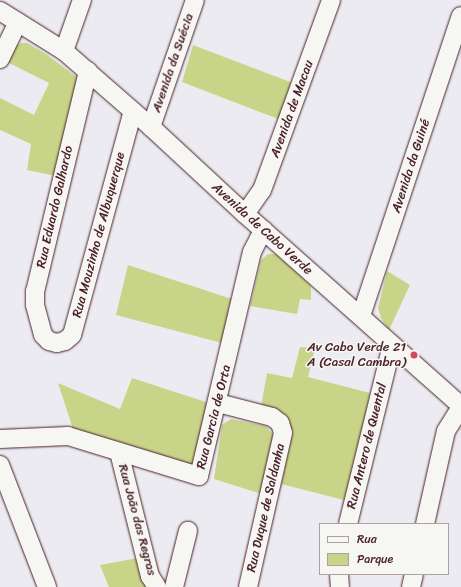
<!DOCTYPE html>
<html>
<head>
<meta charset="utf-8">
<style>
  body { margin:0 }
  #map { position:relative; width:461px; height:587px; overflow:hidden; background:#ecebf2; font-family:Sriracha,sans-serif }
  div>[style] { position:absolute }
  .green>* { inset:0; background:#c8d588 }
  .roads { filter:drop-shadow(0 0 1px #4a1f2b) drop-shadow(0 0 1px #4a1f2b) }
  .minor>* { height:18px; margin:-9px; padding:0 9px; transform-origin:9px; border-radius:9px; background:#f6f6f2 }
  .dots>* { width:11px; height:11px; translate:-50% -50%; box-sizing:border-box; border:2px solid #f6f6f2; border-radius:50% }
  span { translate:-50% -50%; white-space:nowrap; text-align:center; line-height:1.15; -webkit-text-stroke:3px #f6f6f2; paint-order:stroke }
  .street-label { font-size:13px; color:#4a1f2b }
  .poi-label { font-size:13px; color:#4a1f2b }
  .right { translate:-100% -50%; text-align:right }
  .legend { position:absolute; left:319px; top:523px; width:130px; height:52px; box-sizing:border-box; background:#f6f6f2; border:1px solid #b1a0a2; margin:0; padding:5px 7px; list-style:none; font-size:12px; color:#4a1f2b }
  .legend li { display:flex; align-items:center; gap:8px; height:20px }
  .legend b { width:20px; border:1px solid #b1a0a2 }
</style>
</head>
<body>
<div id="map">
  <div class="green">
    <i style="clip-path:polygon(21px 43px,27px 43px,46px 54px,79px 79px,56px 176px,27px 170px,31px 144px,0 130px,0 98px,34px 115px,49px 83px,7px 62px,15px 47px)"></i>
    <i style="clip-path:polygon(193px 45px,293px 83px,281px 120px,182px 82px)"></i>
    <i style="clip-path:polygon(268px 254px,276px 254px,311px 286px,311px 300px,300px 299px,297px 314px,250px 306px,261px 260px)"></i>
    <i style="clip-path:polygon(128px 265px,235px 300px,222px 343px,116px 315px)"></i>
    <i style="clip-path:polygon(387px 271px,410px 285px,389px 330px,381px 318px,378px 308px)"></i>
    <i style="clip-path:polygon(300px 347px,315px 348px,308px 377px,370px 393px,348px 501px,281px 484px,291px 439px,287px 422px,261px 407px,267px 373px,292px 378px)"></i>
    <i style="clip-path:polygon(132px 378px,212px 404px,195px 465px,190px 466px,74px 432px,58px 383px,120px 409px)"></i>
    <i style="clip-path:polygon(231px 419px,266px 426px,273px 435px,262px 494px,214px 479px,222px 425px)"></i>
    <i style="clip-path:polygon(138px 558px,148px 587px,109px 587px,100px 565px)"></i>
  </div>
  <div class="roads">
    <div class="minor">
      <i style="left:0;top:11px;width:75px;rotate:32deg"></i>
      <i style="left:64px;top:51px;width:116px;rotate:41.1deg"></i>
      <i style="left:151px;top:127px;width:128px;rotate:42.8deg"></i>
      <i style="left:245px;top:214px;width:289px;rotate:41.6deg"></i>
      <i style="left:64px;top:51px;width:54px;rotate:-70.6deg"></i>
      <i style="left:0;top:59px;width:41px;rotate:-64.1deg"></i>
      <i style="left:88px;top:71px;width:226px;rotate:103.5deg"></i>
      <i style="left:35px;top:291px;width:14px;rotate:90deg"></i>
      <i style="left:35px;top:305px;width:31px;rotate:75deg"></i>
      <i style="left:43px;top:335px;width:8px;rotate:45deg"></i>
      <i style="left:49px;top:341px;width:8px;rotate:14deg"></i>
      <i style="left:57px;top:343px;width:8px;rotate:-14deg"></i>
      <i style="left:65px;top:341px;width:9px;rotate:-41deg"></i>
      <i style="left:72px;top:335px;width:232px;rotate:-74.8deg"></i>
      <i style="left:151px;top:127px;width:134px;rotate:-70.9deg"></i>
      <i style="left:245px;top:214px;width:29px;rotate:-55deg"></i>
      <i style="left:262px;top:190px;width:202px;rotate:-70deg"></i>
      <i style="left:361px;top:316px;width:316px;rotate:-71.6deg"></i>
      <i style="left:218px;top:403px;width:56px;rotate:14.5deg"></i>
      <i style="left:272px;top:417px;width:10px;rotate:37deg"></i>
      <i style="left:280px;top:423px;width:10px;rotate:73deg"></i>
      <i style="left:283px;top:433px;width:158px;rotate:102.8deg"></i>
      <i style="left:0;top:439px;width:68px;rotate:-2.5deg"></i>
      <i style="left:68px;top:436px;width:137px;rotate:17deg"></i>
      <i style="left:199px;top:476px;width:230px;rotate:-76.7deg"></i>
      <i style="left:252px;top:252px;width:25px;rotate:-63deg"></i>
      <i style="left:119px;top:452px;width:128px;rotate:76deg"></i>
      <i style="left:150px;top:576px;width:13px;rotate:58deg"></i>
      <i style="left:0;top:465px;width:131px;rotate:68.9deg"></i>
      <i style="left:348px;top:524px;width:184px;rotate:-76.2deg"></i>
      <i style="left:425px;top:524px;width:95px;rotate:-77.3deg"></i>
      <i style="left:446px;top:431px;width:28px;rotate:-58deg"></i>
      <i style="left:339px;top:574px;width:13px;rotate:86deg"></i>
      <i style="left:174px;top:587px;width:58px;rotate:-76deg"></i>
      <i style="left:411px;top:587px;width:13px;rotate:-77deg"></i>
    </div>
  </div>
  <div class="dots">
    <i style="left:414px;top:355px;background:#d1495b"></i>
  </div>
  <div class="street-label">
    <span style="left:173px;top:63px;rotate:-71deg">Avenida da Suécia</span>
    <span style="left:292px;top:109px;rotate:-70deg">Avenida de Macau</span>
    <span style="left:411px;top:166px;rotate:-72deg">Avenida da Guiné</span>
    <span style="left:55px;top:207px;rotate:-77deg">Rua Eduardo Galhardo</span>
    <span style="left:262px;top:229px;rotate:42deg">Avenida de Cabo Verde</span>
    <span style="left:99px;top:235px;rotate:-75deg">Rua Mouzinho de Albuquerque</span>
    <span style="left:214px;top:417px;rotate:-76deg">Rua Garcia de Orta</span>
    <span style="left:367px;top:446px;rotate:-76deg">Rua Antero de Quental</span>
    <span style="left:266px;top:508px;rotate:-77deg">Rua Duque de Saldanha</span>
    <span style="left:137px;top:520px;rotate:75deg">Rua João das Regras</span>
  </div>
  <div class="poi-label">
    <span class="right" style="left:406px;top:355px">Av Cabo Verde 21<br>A (Casal Cambra)</span>
  </div>
  <ul class="legend">
  <li><b style="height:5px;background:#f6f6f2"></b>Rua</li>
  <li><b style="height:11px;background:#c8d588"></b>Parque</li>
  </ul>
</div>
</body>
</html>
